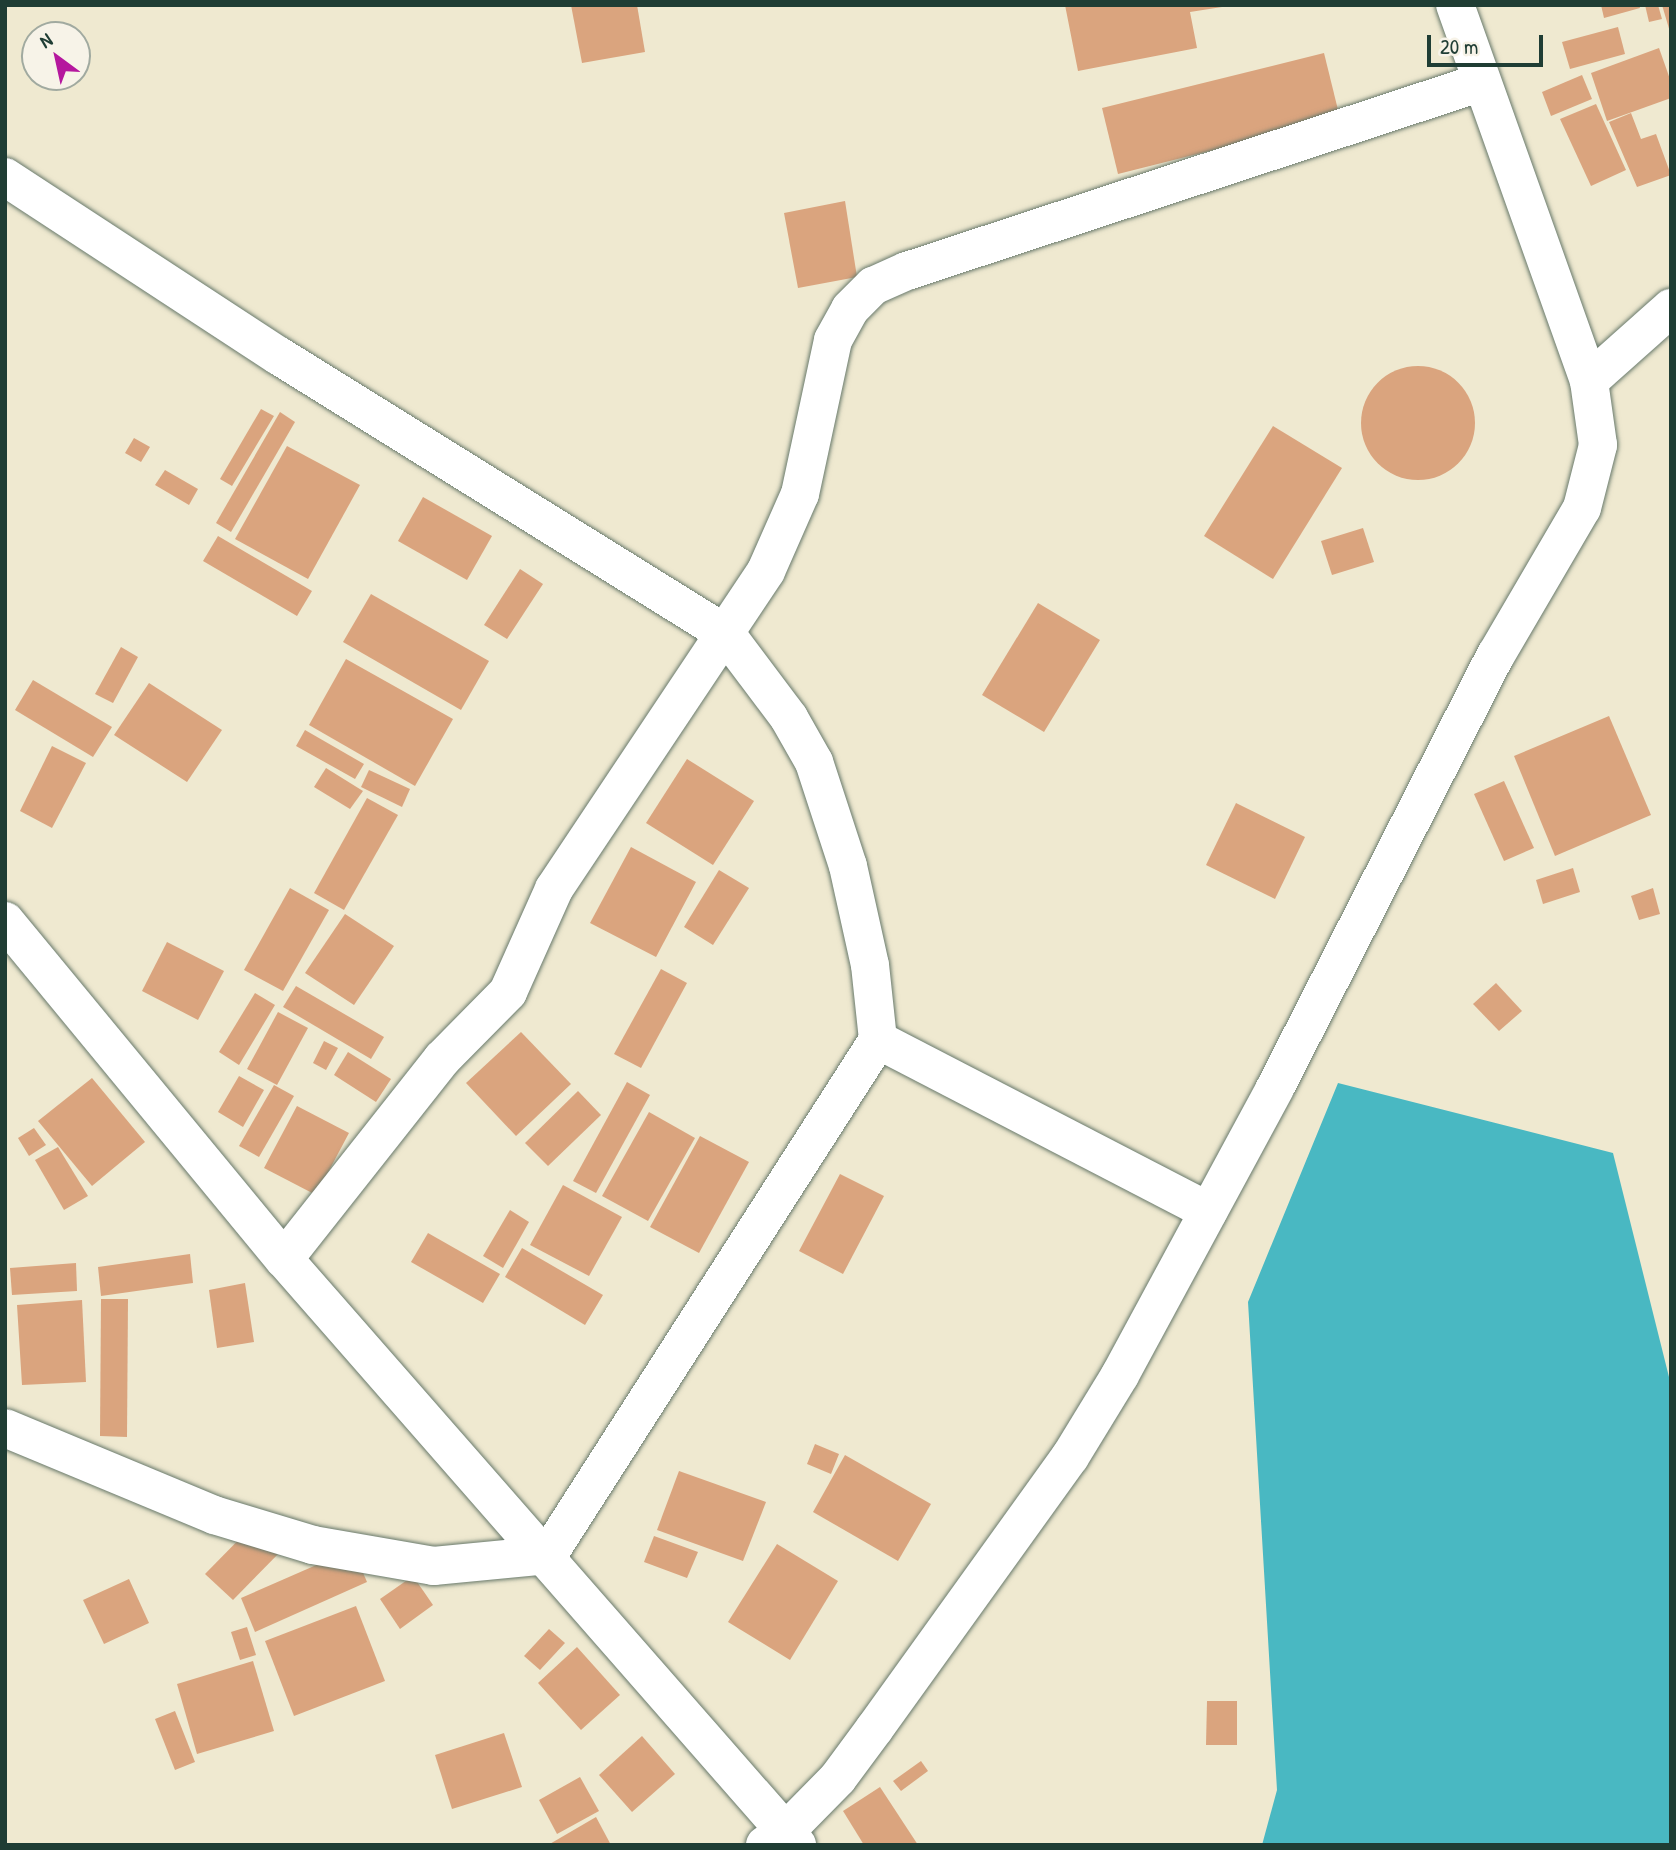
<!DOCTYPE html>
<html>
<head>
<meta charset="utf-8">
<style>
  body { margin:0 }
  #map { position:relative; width:1676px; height:1850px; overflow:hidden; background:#efe9d0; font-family:"Patrick Hand",sans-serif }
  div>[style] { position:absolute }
  .water>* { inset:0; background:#49b8c2 }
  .building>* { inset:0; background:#daa47e }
  .round { border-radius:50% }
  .roads { filter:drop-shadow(0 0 2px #68796b) drop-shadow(0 0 2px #68796b) }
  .minor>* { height:38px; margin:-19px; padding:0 19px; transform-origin:19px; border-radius:19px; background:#fff }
  .tertiary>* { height:38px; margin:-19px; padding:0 19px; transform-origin:19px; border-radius:19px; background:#fff }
  .primary>* { height:38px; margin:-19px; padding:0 19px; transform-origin:19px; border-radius:19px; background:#fff }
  span { translate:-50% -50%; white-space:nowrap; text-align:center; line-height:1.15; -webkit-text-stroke:7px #f7f3e8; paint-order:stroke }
  .frame { position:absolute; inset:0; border:7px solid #1f3d34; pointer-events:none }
  .north { position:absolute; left:21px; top:21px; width:70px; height:70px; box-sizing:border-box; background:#f7f3e8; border:2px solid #a1aaa0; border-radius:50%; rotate:327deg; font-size:19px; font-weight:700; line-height:28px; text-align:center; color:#1f3d34 }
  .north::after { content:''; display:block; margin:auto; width:24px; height:32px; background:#b5179e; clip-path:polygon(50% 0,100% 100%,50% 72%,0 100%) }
  .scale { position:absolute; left:1427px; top:35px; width:116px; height:32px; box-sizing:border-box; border:4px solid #1f3d34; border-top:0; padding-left:9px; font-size:21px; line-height:24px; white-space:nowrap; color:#1f3d34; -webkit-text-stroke:5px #f7f3e8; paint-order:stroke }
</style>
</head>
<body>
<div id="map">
  <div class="water">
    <i style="clip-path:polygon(1338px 1083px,1613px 1153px,1671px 1385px,1671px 1845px,1262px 1845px,1277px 1790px,1248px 1302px)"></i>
  </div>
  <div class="building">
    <i style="clip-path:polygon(571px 5px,637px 5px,645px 52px,582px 63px)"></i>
    <i style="clip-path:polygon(1065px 5px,1222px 5px,1222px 7px,1190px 12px,1197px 48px,1078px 71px)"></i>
    <i style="clip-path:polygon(1601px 5px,1639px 5px,1640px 8px,1604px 18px)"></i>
    <i style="clip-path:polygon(1645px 5px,1658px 5px,1662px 19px,1649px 22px)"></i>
    <i style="clip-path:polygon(1662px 5px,1671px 5px,1671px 31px,1670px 32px)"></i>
    <i style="clip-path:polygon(1618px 27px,1625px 54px,1570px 69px,1562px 42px)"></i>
    <i style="clip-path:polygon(1659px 48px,1671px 82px,1671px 98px,1607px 121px,1591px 73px)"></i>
    <i style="clip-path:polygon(1324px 53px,1340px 118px,1118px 174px,1102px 108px)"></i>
    <i style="clip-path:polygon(1582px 75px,1592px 99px,1551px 116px,1542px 92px)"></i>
    <i style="clip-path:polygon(1596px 104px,1626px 170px,1591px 186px,1560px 119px)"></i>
    <i style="clip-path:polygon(1631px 113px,1641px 139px,1656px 134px,1671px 175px,1637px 187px,1609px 122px)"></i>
    <i style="clip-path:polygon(845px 201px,857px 277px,798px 288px,784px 213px)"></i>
    <i class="round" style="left:1361px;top:366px;width:114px;height:114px"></i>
    <i style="clip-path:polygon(261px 409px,274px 416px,232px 486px,220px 479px)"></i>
    <i style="clip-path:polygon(280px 412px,295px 422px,231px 532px,216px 523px)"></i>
    <i style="clip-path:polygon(1273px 426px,1342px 468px,1273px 579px,1204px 536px)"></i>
    <i style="clip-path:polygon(134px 438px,150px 447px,141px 462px,125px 453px)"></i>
    <i style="clip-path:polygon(287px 446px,360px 485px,308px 579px,235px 539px)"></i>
    <i style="clip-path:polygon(165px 470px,198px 489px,189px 505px,155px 485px)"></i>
    <i style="clip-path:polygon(423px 497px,492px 536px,467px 580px,398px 541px)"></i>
    <i style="clip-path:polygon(1363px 528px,1374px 562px,1332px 575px,1321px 541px)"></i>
    <i style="clip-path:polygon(218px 536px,312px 591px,297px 616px,203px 561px)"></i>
    <i style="clip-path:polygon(520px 569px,543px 584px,507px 639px,484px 625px)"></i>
    <i style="clip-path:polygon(371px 594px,489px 661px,461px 710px,343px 642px)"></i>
    <i style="clip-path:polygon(1038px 603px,1100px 640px,1044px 732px,982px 695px)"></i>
    <i style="clip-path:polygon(121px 647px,138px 657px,113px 703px,95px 694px)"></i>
    <i style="clip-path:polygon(346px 659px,453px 719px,415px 786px,309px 725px)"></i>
    <i style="clip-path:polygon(33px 680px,112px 727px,93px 757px,15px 710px)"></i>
    <i style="clip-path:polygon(149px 683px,222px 730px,187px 782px,114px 735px)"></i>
    <i style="clip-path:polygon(1609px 716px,1651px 815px,1555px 856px,1514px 756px)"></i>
    <i style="clip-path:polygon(305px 730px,364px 764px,355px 779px,296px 746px)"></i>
    <i style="clip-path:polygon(52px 746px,86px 763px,52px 828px,20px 811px)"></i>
    <i style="clip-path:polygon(687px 759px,754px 801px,713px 865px,646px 823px)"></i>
    <i style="clip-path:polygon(326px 768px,363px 791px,350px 809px,314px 787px)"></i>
    <i style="clip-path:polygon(369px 770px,410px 789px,402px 807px,361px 787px)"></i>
    <i style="clip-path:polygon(1504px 781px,1534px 848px,1504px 861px,1474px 794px)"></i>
    <i style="clip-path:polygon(367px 798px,398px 815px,344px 910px,314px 893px)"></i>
    <i style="clip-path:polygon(1236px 803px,1305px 837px,1275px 899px,1206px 865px)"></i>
    <i style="clip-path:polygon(631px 847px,696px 882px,656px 957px,590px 923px)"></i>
    <i style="clip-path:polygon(1573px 868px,1580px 892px,1543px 904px,1536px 880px)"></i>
    <i style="clip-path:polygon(719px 870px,749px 888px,713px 945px,684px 927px)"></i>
    <i style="clip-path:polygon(290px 888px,329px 910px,283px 991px,244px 970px)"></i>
    <i style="clip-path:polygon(1653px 888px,1660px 914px,1639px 920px,1631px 896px)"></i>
    <i style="clip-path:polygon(345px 914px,394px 946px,354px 1005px,305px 973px)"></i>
    <i style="clip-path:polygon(167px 942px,224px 971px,198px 1020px,142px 991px)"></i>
    <i style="clip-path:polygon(661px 969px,687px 983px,641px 1068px,614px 1054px)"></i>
    <i style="clip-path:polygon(1496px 983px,1522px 1011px,1499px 1031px,1473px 1004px)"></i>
    <i style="clip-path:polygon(296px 986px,384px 1037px,371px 1059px,283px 1007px)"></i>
    <i style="clip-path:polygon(255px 993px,275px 1005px,239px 1065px,219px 1052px)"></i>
    <i style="clip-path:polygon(278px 1012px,308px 1028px,277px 1085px,247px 1069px)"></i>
    <i style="clip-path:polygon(521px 1032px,571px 1084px,516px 1136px,466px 1083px)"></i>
    <i style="clip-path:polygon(324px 1041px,338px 1048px,326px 1070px,313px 1063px)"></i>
    <i style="clip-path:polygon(348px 1052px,391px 1079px,376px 1102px,334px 1075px)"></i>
    <i style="clip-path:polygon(239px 1076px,264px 1090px,243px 1127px,218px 1112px)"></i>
    <i style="clip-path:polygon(92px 1078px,145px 1142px,92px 1186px,38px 1121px)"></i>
    <i style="clip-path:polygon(627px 1082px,650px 1095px,596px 1193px,573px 1181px)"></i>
    <i style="clip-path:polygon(274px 1085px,294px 1096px,259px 1157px,239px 1146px)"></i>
    <i style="clip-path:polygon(578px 1091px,601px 1115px,548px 1166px,525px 1143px)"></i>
    <i style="clip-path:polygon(297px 1106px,349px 1133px,316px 1195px,264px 1168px)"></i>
    <i style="clip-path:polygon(649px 1112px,695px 1138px,648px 1221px,602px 1196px)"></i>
    <i style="clip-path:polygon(34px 1128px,46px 1145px,29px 1156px,18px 1138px)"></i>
    <i style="clip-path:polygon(700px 1136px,749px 1162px,699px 1253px,650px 1227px)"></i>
    <i style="clip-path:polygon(58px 1147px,88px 1196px,64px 1210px,35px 1160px)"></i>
    <i style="clip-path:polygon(840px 1174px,884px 1196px,843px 1274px,799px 1251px)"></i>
    <i style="clip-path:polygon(563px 1185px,622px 1217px,589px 1276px,530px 1245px)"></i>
    <i style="clip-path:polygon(510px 1210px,529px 1222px,503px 1268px,483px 1256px)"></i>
    <i style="clip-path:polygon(428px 1233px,500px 1274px,483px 1303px,411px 1262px)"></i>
    <i style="clip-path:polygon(522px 1248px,603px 1295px,585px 1325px,505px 1277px)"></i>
    <i style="clip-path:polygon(190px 1254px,193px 1283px,101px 1296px,98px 1267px)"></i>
    <i style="clip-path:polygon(76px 1263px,77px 1291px,12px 1295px,10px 1268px)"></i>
    <i style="clip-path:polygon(245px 1283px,254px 1342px,217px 1348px,209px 1290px)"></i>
    <i style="clip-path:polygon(101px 1299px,128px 1299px,127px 1437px,100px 1436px)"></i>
    <i style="clip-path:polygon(82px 1300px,86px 1382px,22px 1385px,17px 1305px)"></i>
    <i style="clip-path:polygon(815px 1444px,839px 1454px,831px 1474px,807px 1464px)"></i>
    <i style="clip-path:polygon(845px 1455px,931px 1504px,898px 1561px,813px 1512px)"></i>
    <i style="clip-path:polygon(679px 1471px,766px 1502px,743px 1561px,657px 1530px)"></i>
    <i style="clip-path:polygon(259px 1519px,286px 1546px,233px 1600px,205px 1574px)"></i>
    <i style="clip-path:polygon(654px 1536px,698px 1552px,687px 1578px,644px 1562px)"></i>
    <i style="clip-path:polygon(777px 1544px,838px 1581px,790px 1660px,728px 1622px)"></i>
    <i style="clip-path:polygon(353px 1549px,367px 1582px,255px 1632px,241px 1598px)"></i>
    <i style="clip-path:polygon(413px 1576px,433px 1605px,400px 1629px,380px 1599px)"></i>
    <i style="clip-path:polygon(129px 1579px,149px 1623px,104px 1644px,83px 1600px)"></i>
    <i style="clip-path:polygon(356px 1606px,385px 1681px,294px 1716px,265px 1641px)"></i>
    <i style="clip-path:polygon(247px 1627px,256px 1655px,240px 1660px,231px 1632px)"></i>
    <i style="clip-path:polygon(549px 1629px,565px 1643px,540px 1670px,524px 1656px)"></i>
    <i style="clip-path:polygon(577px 1647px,620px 1695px,581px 1730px,538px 1683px)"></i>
    <i style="clip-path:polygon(253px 1661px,274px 1731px,197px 1754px,177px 1684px)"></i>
    <i style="clip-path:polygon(1207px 1701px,1237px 1701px,1237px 1745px,1206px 1745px)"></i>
    <i style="clip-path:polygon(175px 1711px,195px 1762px,175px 1770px,155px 1719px)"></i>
    <i style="clip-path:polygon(504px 1733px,522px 1787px,452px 1809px,435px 1755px)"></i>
    <i style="clip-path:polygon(642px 1736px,675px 1774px,632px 1812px,599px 1775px)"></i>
    <i style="clip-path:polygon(921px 1761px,928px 1771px,901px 1791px,893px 1781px)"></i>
    <i style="clip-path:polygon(580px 1777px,599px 1811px,557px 1834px,539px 1800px)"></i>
    <i style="clip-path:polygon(880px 1787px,918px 1845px,864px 1845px,843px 1811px)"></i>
    <i style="clip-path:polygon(596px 1817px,611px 1845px,548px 1845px)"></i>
  </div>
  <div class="roads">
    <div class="minor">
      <i style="left:5px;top:177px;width:327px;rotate:33.2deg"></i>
      <i style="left:279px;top:356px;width:526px;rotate:31.88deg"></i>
      <i style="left:726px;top:634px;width:105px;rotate:53.1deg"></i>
      <i style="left:789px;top:718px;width:51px;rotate:60.4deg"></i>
      <i style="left:814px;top:762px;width:109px;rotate:71.9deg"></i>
      <i style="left:848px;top:866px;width:101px;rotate:77.5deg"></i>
      <i style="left:870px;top:965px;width:75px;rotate:83.9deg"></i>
      <i style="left:878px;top:1040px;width:612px;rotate:122.65deg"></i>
      <i style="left:548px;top:1555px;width:115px;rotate:174.5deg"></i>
      <i style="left:434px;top:1566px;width:123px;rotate:-170.2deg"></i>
      <i style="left:313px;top:1545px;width:103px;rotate:-163.1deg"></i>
      <i style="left:214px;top:1515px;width:226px;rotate:-157.4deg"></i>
      <i style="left:5px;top:921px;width:438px;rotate:50.5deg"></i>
      <i style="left:284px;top:1259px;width:779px;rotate:48.8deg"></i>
      <i style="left:878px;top:1040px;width:372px;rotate:27.4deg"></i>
      <i style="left:284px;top:1259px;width:255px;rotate:-51.7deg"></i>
      <i style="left:442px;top:1059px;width:94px;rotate:-45.4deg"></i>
      <i style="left:508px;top:992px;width:113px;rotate:-65.9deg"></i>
      <i style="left:554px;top:889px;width:382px;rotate:-56.3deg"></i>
      <i style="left:766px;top:571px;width:84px;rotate:-66.2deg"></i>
      <i style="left:800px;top:494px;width:157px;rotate:-77.9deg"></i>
      <i style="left:833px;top:340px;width:35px;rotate:-61deg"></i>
      <i style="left:850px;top:309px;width:33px;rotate:-45deg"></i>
      <i style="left:873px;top:286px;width:37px;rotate:-24deg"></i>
      <i style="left:907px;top:271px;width:605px;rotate:-18.2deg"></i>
    </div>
    <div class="tertiary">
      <i style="left:1589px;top:381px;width:110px;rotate:-41.7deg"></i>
    </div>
    <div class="primary">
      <i style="left:765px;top:1845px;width:25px;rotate:-34deg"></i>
      <i style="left:786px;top:1831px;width:74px;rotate:-45.5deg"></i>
      <i style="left:838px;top:1778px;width:62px;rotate:-53.5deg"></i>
      <i style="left:875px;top:1728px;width:334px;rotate:-54.3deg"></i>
      <i style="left:1070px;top:1457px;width:96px;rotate:-58.6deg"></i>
      <i style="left:1120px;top:1375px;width:326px;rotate:-61.6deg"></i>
      <i style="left:1275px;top:1088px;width:486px;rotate:-63deg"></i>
      <i style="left:1496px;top:655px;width:170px;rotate:-59.7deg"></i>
      <i style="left:1582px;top:508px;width:65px;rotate:-75.7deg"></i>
      <i style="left:1598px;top:445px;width:65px;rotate:-98deg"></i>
      <i style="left:1589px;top:381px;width:399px;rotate:-109.6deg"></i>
    </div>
  </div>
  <div class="frame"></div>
  <div class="north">N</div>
  <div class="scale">20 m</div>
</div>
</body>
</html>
